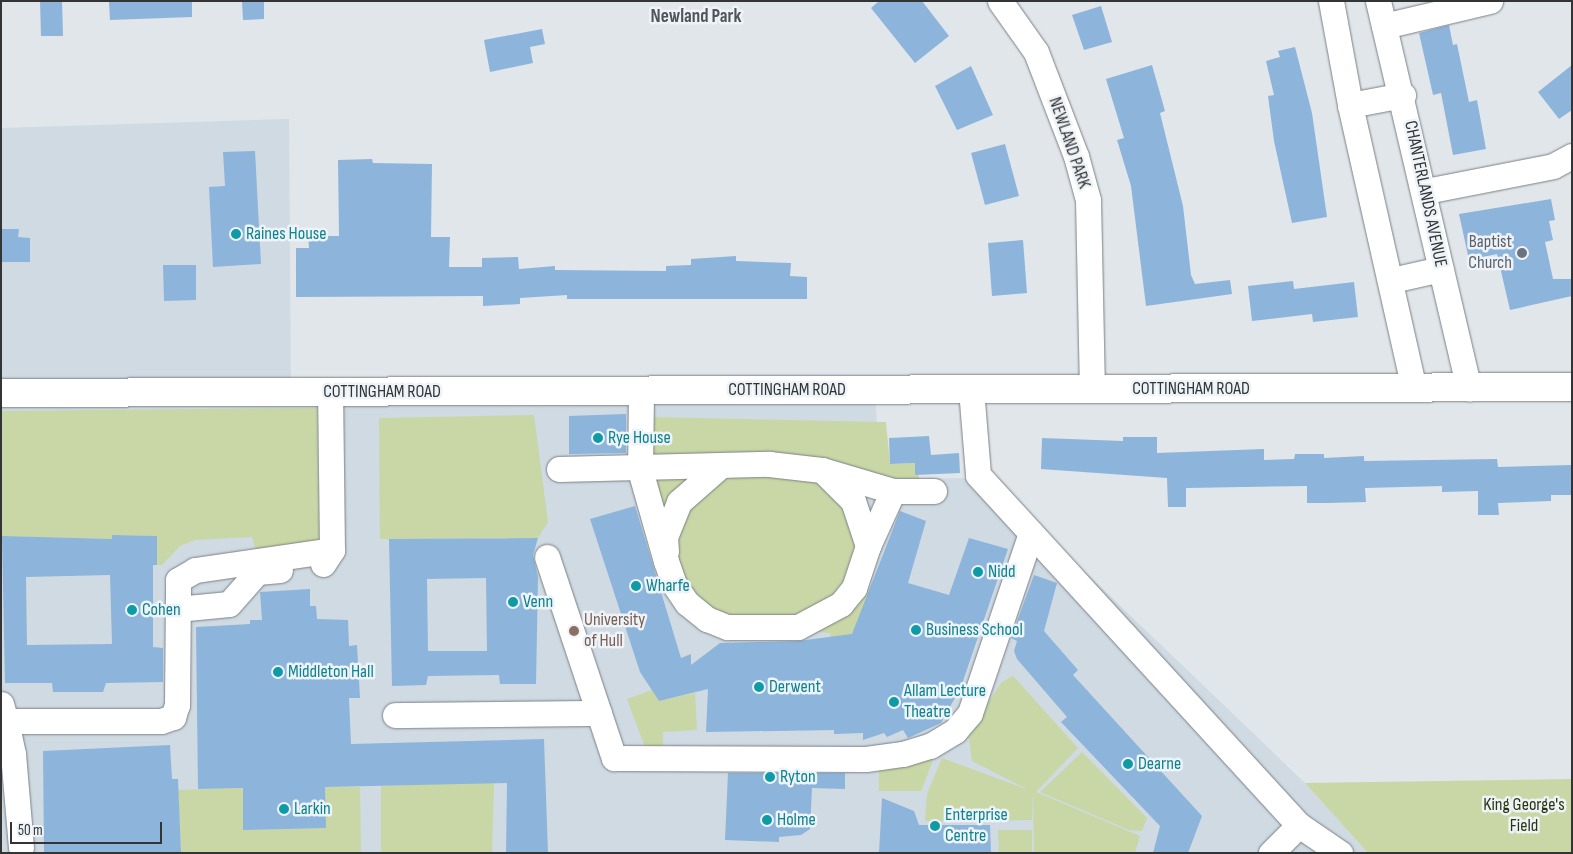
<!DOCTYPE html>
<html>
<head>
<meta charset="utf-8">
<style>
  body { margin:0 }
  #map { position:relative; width:1573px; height:854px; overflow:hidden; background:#e1e6eb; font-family:"Sofia Sans Condensed",sans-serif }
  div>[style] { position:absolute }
  .built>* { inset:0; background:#cfdae3 }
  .green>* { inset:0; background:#c8d7a5 }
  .building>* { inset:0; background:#8db4db }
  .roads { filter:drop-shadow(0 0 1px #7b8084) drop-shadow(0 0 1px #7b8084) }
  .minor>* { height:25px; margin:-12.5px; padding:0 12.5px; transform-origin:12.5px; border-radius:12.5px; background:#fff }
  .major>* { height:28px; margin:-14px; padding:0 14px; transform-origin:14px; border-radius:14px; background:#fff }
  .dots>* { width:14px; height:14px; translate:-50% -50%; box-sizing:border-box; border:2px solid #eef3f8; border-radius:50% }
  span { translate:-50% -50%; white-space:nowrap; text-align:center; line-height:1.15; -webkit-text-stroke:5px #eef3f8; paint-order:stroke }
  .street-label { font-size:18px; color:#323436 }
  .culture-label { font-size:18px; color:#0d838f }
  .left { translate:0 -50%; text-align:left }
  .worship-label { font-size:18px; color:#5b616d }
  .right { translate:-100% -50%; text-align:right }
  .education-label { font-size:18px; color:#785e54 }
  .park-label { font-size:18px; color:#2b350e }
  .neighbourhood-label { font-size:19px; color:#515559; font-weight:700 }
  .frame { position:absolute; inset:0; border:2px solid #323436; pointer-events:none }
  .scale { position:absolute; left:10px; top:822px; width:152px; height:22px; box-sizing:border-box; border:2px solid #323436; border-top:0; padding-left:6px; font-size:15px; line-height:18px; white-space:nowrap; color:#323436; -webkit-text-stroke:4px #eef3f8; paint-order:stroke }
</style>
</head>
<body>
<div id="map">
  <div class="built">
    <i style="clip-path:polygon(289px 119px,291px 399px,875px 400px,882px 479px,987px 478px,1305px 783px,1368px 853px,1px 853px,1px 128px)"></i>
  </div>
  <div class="green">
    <i style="clip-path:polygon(317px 408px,319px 537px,306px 549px,256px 551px,252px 537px,195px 540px,180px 546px,162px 565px,157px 565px,157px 536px,113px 535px,112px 539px,2px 536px,1px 546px,1px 411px)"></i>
    <i style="clip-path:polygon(534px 415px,548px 522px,538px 538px,380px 539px,379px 418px)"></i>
    <i style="clip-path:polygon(649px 417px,886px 422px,890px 464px,915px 463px,922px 487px,649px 463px)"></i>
    <i style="clip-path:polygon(719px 467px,671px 521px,640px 470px)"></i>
    <i style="clip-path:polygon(786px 471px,823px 481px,855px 526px,855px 567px,816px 615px,733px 620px,694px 601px,676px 567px,675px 526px,686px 504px,723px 476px)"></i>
    <i style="clip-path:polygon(860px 575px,871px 579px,854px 640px,832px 657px,830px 633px,798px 630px)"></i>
    <i style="clip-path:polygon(1013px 676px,1078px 748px,1036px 792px,1140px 836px,1135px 853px,1034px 853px,1033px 791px,1032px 820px,925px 821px,927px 794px,942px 758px,1029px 790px,972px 761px,968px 732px,1002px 682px)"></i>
    <i style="clip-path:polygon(652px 690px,659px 701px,695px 693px,697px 730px,663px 732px,663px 747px,645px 747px,627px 699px)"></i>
    <i style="clip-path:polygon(1082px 752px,1147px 818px,1142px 831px,1129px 830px,1040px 792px)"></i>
    <i style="clip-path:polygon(935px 755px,921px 791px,879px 791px,879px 770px)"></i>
    <i style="clip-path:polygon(1572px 779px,1572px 853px,1368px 853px,1305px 783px)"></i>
    <i style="clip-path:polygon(494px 782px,492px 853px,381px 853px,381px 786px)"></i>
    <i style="clip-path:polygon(325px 787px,360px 787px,361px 853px,181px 853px,178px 790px,243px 788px,243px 830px,326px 828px)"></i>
    <i style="clip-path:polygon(998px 830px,1032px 830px,1032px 853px,999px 853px)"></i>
  </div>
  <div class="building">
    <i style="clip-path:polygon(40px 1px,62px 1px,63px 36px,41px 36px)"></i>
    <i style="clip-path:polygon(109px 1px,192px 1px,192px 17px,110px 20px)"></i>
    <i style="clip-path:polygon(242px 1px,264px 1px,264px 19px,243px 20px)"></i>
    <i style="clip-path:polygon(879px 1px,922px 1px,949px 36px,915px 63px,871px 8px)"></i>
    <i style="clip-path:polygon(1101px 6px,1112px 42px,1084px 50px,1072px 15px)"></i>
    <i style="clip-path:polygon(1449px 25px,1453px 45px,1457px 44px,1469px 102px,1477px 100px,1486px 149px,1453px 155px,1441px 93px,1433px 95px,1419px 33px)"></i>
    <i style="clip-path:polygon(542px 29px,545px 44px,530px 47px,533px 63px,490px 72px,484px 40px)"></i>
    <i style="clip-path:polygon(1295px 47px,1312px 113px,1327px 217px,1292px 223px,1274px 141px,1268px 96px,1274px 95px,1266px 61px,1280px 57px,1278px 51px)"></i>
    <i style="clip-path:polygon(1152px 65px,1165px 111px,1160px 113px,1183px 206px,1191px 275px,1195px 284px,1230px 280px,1232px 294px,1146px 306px,1131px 186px,1117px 140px,1124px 138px,1106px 79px)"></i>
    <i style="clip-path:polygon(1572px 65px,1572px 110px,1559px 119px,1538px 92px)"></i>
    <i style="clip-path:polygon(971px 66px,993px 115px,957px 130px,935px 86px)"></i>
    <i style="clip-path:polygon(1005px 144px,1019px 196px,985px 205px,971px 153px)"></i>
    <i style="clip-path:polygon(255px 151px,261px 264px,213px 267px,209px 187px,225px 186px,223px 152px)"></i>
    <i style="clip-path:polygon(372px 159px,373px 163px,432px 164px,431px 237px,450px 237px,449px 267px,482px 267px,482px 258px,518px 257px,519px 269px,555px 266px,555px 270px,666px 271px,666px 266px,691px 265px,691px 259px,736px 256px,736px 261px,791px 263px,790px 276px,807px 277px,807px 299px,567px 299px,567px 295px,520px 298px,520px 304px,483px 306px,483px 296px,296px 297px,296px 248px,309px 248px,308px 236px,339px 236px,338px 160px)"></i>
    <i style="clip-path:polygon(1551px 199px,1555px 220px,1549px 221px,1553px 240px,1545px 242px,1553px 279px,1572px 279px,1572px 296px,1510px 310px,1497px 254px,1469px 260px,1459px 214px)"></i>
    <i style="clip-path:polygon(1px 229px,19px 229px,18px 237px,30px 238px,30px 262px,1px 262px)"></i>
    <i style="clip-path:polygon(1023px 240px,1027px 293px,992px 296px,988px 243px)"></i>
    <i style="clip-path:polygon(163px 265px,196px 265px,196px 300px,164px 301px)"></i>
    <i style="clip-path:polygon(1293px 281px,1294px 289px,1354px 282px,1358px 317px,1313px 322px,1312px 314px,1252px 321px,1248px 286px)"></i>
    <i style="clip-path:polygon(626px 414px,626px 453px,569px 454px,569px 416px)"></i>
    <i style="clip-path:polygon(929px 436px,931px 455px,959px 453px,960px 473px,915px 475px,915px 463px,890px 464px,889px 438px)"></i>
    <i style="clip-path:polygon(1123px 437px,1157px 437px,1157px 453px,1264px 449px,1264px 460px,1294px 459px,1295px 454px,1324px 454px,1324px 458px,1364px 456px,1364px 461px,1497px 459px,1498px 467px,1572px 465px,1572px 495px,1551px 495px,1551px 501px,1498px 503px,1499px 515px,1478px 515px,1478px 491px,1442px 492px,1442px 486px,1365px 488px,1366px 502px,1327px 503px,1307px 503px,1307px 486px,1186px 488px,1186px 507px,1168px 507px,1167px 478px,1041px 469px,1042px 438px,1123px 441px)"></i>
    <i style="clip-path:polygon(635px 506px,681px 658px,691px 654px,691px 665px,720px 643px,798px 641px,852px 634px,900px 511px,926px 521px,908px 583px,949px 595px,969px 538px,1008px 549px,961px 687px,941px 723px,908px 738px,903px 730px,887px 737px,884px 733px,863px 740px,863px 733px,834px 734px,834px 730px,706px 732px,708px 689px,659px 701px,640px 672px,590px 519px)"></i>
    <i style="clip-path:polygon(evenodd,112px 535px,157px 536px,157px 565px,153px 565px,153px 647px,163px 648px,163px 682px,106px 683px,103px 692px,53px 692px,52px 683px,5px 683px,2px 536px,112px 539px,112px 535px,110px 575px,112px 644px,27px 645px,26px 577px,110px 575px)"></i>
    <i style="clip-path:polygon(evenodd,538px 538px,533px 555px,538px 577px,536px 684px,500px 684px,499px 675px,428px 676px,426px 685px,392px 686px,389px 539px,538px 538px,486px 578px,487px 651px,428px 651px,427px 579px,486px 578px)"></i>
    <i style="clip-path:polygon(1034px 575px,1057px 583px,1044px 631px,1078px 670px,1073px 675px,1202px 816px,1188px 853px,1153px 853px,1160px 826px,1061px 722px,1067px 717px,1017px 659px,1014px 651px,1017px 641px,1011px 638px)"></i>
    <i style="clip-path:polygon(310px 589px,310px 606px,316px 606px,317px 619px,348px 620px,349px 646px,357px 645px,360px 698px,349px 698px,351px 744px,544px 739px,548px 853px,506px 853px,507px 783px,325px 787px,326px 828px,243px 830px,243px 788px,198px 789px,196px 627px,250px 624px,250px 620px,262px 620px,260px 592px)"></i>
    <i style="clip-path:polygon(170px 745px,172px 779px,178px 779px,181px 853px,44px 853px,43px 751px)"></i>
    <i style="clip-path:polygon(728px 773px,845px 773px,845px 789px,812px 788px,810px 829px,801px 835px,779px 837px,779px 842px,725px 840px)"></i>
    <i style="clip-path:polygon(882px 798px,914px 811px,919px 825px,990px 825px,991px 853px,879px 853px)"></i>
  </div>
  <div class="roads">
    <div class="minor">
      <i style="left:1000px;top:1px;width:62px;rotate:54.8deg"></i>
      <i style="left:1036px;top:52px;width:111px;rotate:69deg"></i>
      <i style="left:1076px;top:156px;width:46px;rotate:74.7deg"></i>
      <i style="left:1088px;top:200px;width:189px;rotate:88.8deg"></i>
      <i style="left:1331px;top:1px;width:106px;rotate:79.6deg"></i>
      <i style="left:1350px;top:105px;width:290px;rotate:77.3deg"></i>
      <i style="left:1378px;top:1px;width:398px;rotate:76.8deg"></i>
      <i style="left:1384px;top:26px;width:109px;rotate:-13.3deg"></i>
      <i style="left:1350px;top:105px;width:54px;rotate:-10.7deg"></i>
      <i style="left:1426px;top:191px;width:129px;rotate:-11.1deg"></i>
      <i style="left:1553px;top:166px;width:21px;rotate:-28deg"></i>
      <i style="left:1392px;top:280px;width:50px;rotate:-12.7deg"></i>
      <i style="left:971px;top:389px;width:86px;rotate:85.3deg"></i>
      <i style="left:978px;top:475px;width:475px;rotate:47.5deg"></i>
      <i style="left:1299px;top:825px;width:40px;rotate:135deg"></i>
      <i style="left:641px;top:391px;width:79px;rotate:90.7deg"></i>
      <i style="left:640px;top:470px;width:95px;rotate:74.1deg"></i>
      <i style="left:666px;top:561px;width:24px;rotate:71deg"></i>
      <i style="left:674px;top:584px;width:23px;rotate:56deg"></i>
      <i style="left:687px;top:603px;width:26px;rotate:39deg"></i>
      <i style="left:707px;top:619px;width:22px;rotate:22deg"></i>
      <i style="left:727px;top:627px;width:71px"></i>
      <i style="left:798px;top:627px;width:49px;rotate:-28.1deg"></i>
      <i style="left:841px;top:604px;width:21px;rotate:-51deg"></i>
      <i style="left:854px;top:588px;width:44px;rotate:-71.6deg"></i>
      <i style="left:868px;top:546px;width:47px;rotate:-108.4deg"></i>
      <i style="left:853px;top:501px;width:44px;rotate:-135deg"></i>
      <i style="left:559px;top:469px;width:210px;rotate:-1.4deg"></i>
      <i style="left:769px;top:464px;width:53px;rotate:6.5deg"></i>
      <i style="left:822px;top:470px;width:74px;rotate:16.5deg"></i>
      <i style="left:893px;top:491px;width:41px"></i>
      <i style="left:868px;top:546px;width:60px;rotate:-65.6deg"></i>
      <i style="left:666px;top:551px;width:14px;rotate:-94deg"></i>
      <i style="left:665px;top:537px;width:38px;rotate:-68deg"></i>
      <i style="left:679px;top:502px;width:53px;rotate:-41.2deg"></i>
      <i style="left:547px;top:557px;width:212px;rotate:71.6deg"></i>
      <i style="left:614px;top:758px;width:252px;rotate:0.2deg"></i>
      <i style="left:866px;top:759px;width:37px;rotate:-8deg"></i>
      <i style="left:903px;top:754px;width:28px;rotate:-17deg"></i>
      <i style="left:930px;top:746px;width:29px;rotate:-31deg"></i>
      <i style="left:955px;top:731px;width:23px;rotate:-50deg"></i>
      <i style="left:970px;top:713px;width:190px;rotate:-71.3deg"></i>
      <i style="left:323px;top:564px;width:17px;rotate:-57deg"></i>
      <i style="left:332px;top:550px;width:158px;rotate:-90.7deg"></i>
      <i style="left:177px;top:609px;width:52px;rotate:-5.5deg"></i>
      <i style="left:229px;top:604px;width:43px;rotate:-48.8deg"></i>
      <i style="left:257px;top:572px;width:23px;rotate:-5deg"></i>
      <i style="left:1px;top:704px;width:18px;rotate:74deg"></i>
      <i style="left:6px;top:721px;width:155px"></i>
      <i style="left:161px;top:721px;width:13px;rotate:-18deg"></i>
      <i style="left:173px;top:717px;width:13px;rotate:-72deg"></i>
      <i style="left:177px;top:705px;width:125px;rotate:-89.5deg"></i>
      <i style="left:178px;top:580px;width:20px;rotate:-30deg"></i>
      <i style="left:195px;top:570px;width:138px;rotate:-8.3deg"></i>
      <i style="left:395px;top:715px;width:204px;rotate:-0.6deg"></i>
      <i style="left:6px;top:721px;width:34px;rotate:78deg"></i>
      <i style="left:13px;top:754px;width:94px;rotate:85.1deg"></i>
      <i style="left:1299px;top:825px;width:50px;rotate:34.3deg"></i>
    </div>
    <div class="major">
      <i style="left:1px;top:393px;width:1571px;rotate:-0.22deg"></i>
    </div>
  </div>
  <div class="dots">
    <i style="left:236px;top:234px;background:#0f9aa8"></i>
    <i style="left:1522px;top:253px;background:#6b7280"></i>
    <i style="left:598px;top:438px;background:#0f9aa8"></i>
    <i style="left:978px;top:572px;background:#0f9aa8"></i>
    <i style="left:636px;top:586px;background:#0f9aa8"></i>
    <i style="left:513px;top:602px;background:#0f9aa8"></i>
    <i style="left:132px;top:610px;background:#0f9aa8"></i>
    <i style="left:916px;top:630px;background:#0f9aa8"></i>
    <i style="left:574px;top:631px;background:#8d6e63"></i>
    <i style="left:278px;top:672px;background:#0f9aa8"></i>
    <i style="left:759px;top:687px;background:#0f9aa8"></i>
    <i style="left:894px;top:702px;background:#0f9aa8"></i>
    <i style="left:1128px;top:764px;background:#0f9aa8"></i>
    <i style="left:770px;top:777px;background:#0f9aa8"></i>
    <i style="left:284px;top:809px;background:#0f9aa8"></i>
    <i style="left:767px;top:820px;background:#0f9aa8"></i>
    <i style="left:935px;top:826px;background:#0f9aa8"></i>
  </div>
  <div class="street-label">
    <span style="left:1069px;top:143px;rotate:71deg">NEWLAND PARK</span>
    <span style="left:1425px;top:194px;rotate:78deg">CHANTERLANDS AVENUE</span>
    <span style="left:1191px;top:389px">COTTINGHAM ROAD</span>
    <span style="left:787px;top:390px">COTTINGHAM ROAD</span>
    <span style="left:382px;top:392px">COTTINGHAM ROAD</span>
  </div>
  <div class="culture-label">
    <span class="left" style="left:246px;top:234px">Raines House</span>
    <span class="left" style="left:608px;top:438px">Rye House</span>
    <span class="left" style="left:988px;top:572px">Nidd</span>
    <span class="left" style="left:646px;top:586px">Wharfe</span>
    <span class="left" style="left:523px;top:602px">Venn</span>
    <span class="left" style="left:142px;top:610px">Cohen</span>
    <span class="left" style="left:926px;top:630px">Business School</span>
    <span class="left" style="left:288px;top:672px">Middleton Hall</span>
    <span class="left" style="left:769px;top:687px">Derwent</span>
    <span class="left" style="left:904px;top:702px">Allam Lecture<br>Theatre</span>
    <span class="left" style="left:1138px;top:764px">Dearne</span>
    <span class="left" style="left:780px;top:777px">Ryton</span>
    <span class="left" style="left:294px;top:809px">Larkin</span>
    <span class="left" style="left:945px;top:826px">Enterprise<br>Centre</span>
    <span class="left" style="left:777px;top:820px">Holme</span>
  </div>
  <div class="worship-label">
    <span class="right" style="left:1512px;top:253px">Baptist<br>Church</span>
  </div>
  <div class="education-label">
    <span class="left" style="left:584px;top:631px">University<br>of Hull</span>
  </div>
  <div class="park-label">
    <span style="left:1524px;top:816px">King George's<br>Field</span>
  </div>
  <div class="neighbourhood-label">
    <span style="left:696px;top:17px">Newland Park</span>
  </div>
  <div class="frame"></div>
  <div class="scale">50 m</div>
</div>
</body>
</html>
